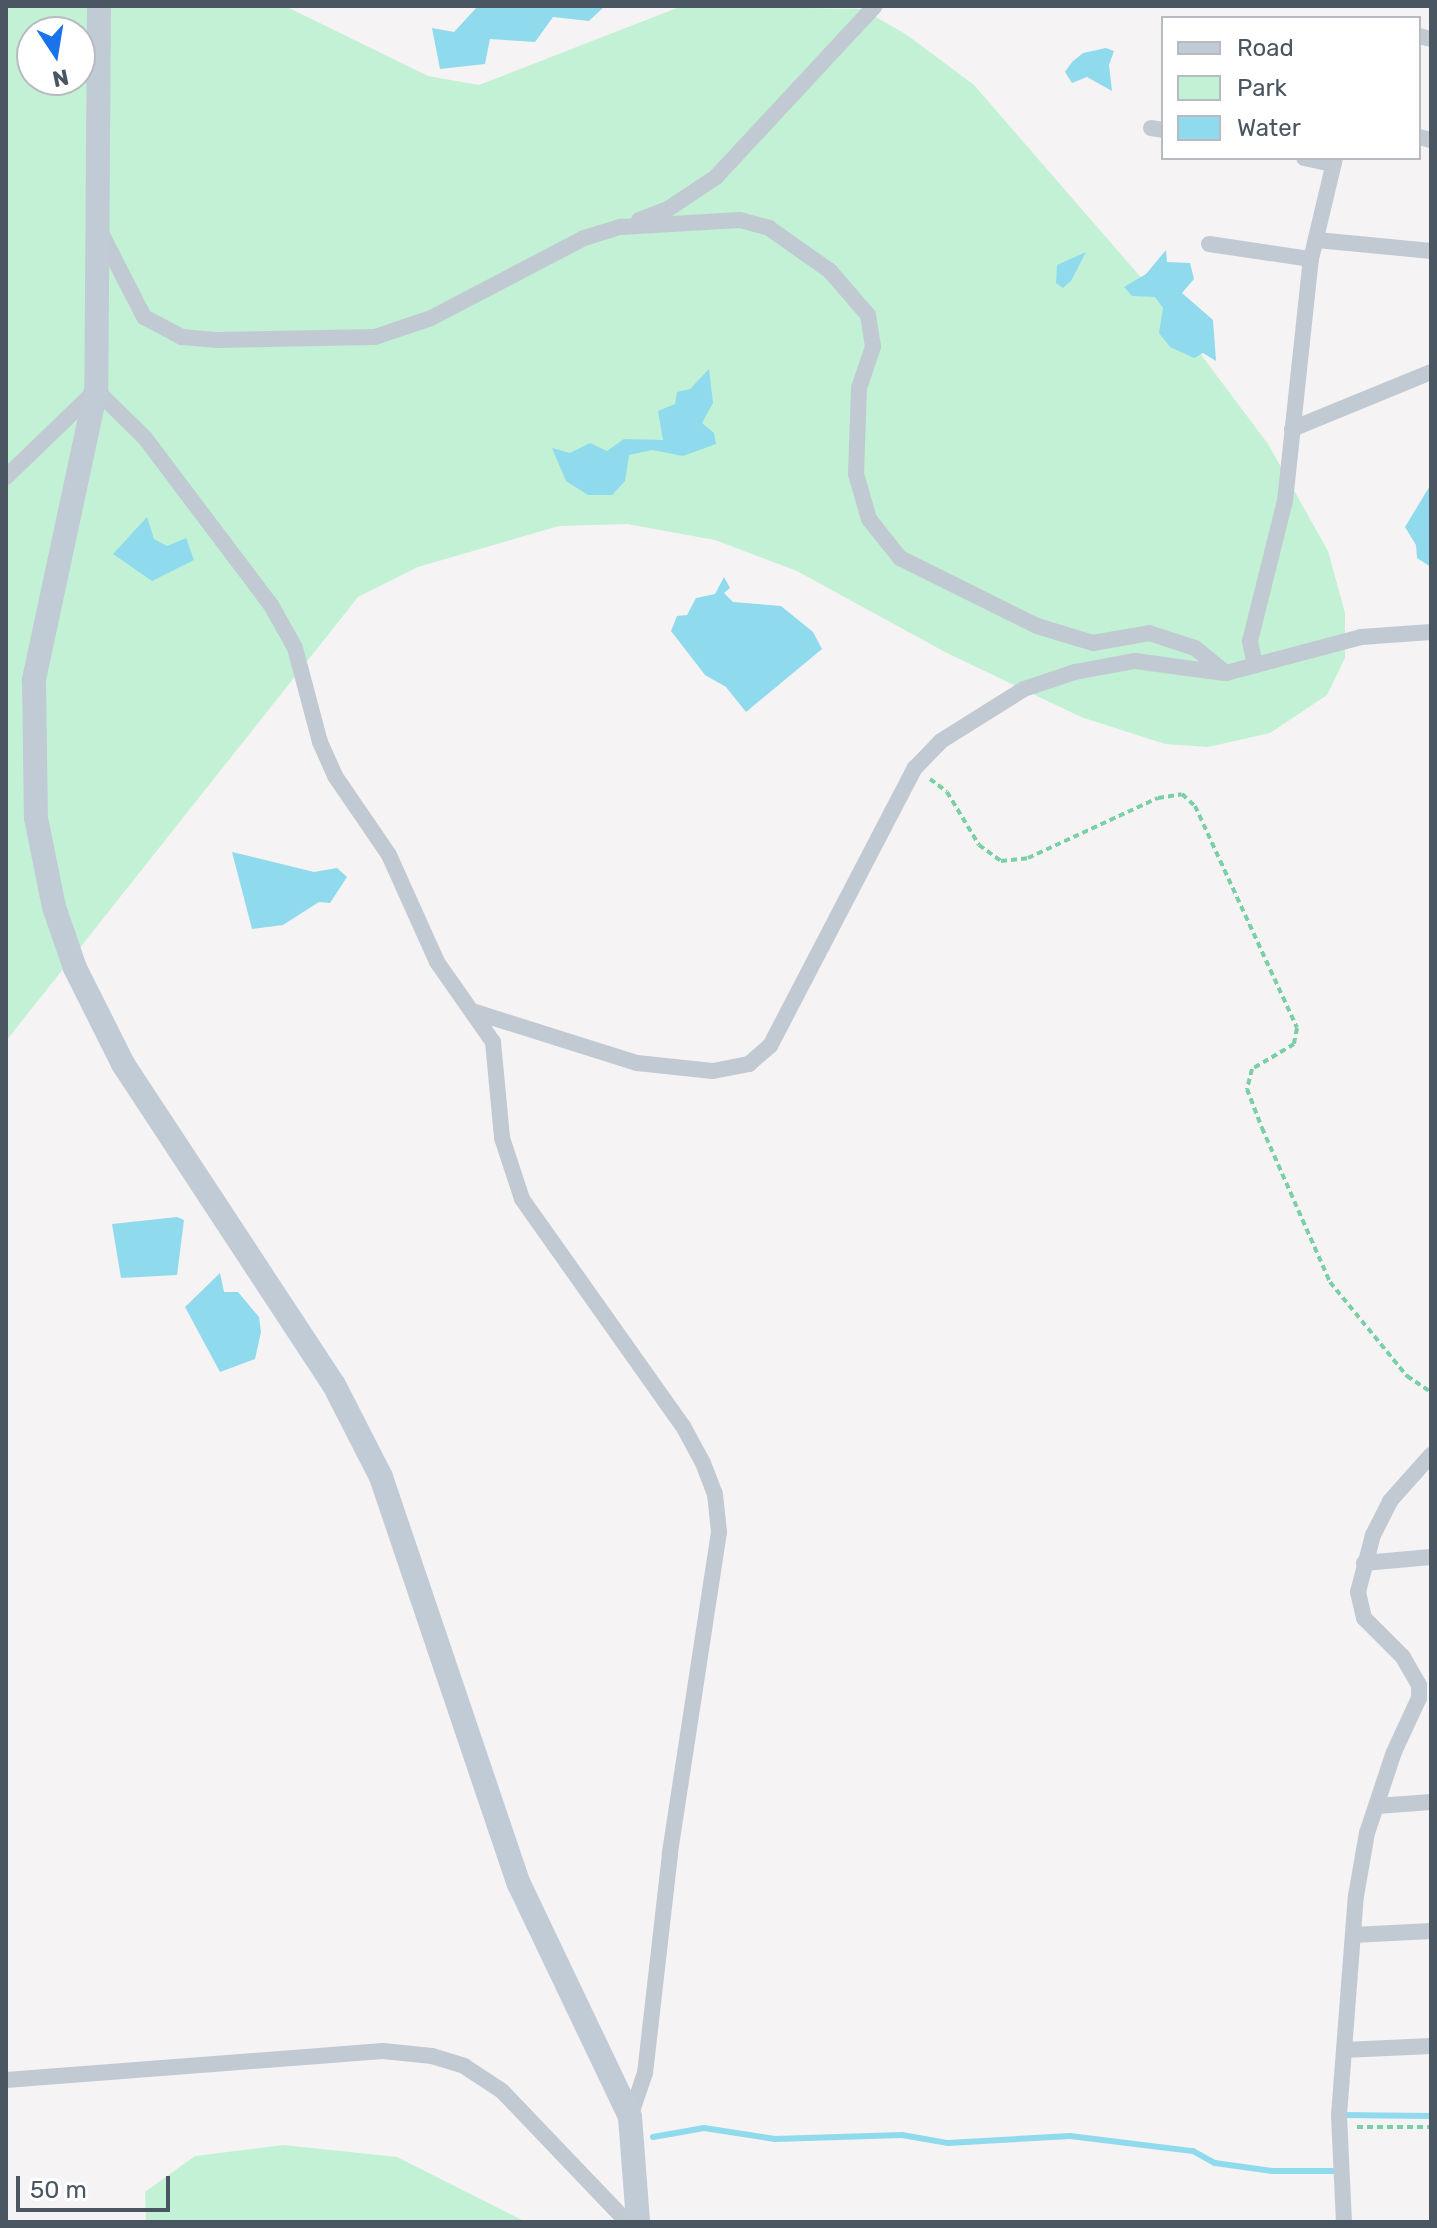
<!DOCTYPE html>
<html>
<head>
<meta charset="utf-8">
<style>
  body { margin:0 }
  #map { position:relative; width:1437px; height:2228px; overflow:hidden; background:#f5f3f3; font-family:Rubik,sans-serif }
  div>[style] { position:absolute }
  .green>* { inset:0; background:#c3f1d5 }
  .water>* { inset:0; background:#90daee }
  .stream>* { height:6px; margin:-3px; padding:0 3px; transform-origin:3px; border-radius:3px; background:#90daee }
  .path>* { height:4px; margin-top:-2px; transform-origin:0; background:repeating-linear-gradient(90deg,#7ad0a6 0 6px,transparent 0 10px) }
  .street>* { height:16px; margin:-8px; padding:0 8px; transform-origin:8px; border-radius:8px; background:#c1cad2 }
  .secondary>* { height:24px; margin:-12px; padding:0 12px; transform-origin:12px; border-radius:12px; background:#c1cbd6 }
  span { translate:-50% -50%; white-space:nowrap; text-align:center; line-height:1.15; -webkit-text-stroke:8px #fff; paint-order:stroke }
  .frame { position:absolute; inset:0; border:8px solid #4a5661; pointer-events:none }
  .legend { position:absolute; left:1161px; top:16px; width:260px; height:144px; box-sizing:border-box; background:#fff; border:2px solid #b7bbc0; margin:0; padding:10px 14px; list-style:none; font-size:24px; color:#4a5661 }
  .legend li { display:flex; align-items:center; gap:16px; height:40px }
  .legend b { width:40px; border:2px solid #b7bbc0 }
  .north { position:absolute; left:16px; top:16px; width:80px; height:80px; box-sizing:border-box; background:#fff; border:2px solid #b7bbc0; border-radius:50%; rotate:168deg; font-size:22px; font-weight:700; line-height:32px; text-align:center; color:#4a5661 }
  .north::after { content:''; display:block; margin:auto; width:28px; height:36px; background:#1a73e8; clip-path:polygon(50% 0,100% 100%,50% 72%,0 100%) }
  .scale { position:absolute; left:16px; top:2176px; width:154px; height:36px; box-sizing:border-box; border:4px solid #4a5661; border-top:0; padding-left:10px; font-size:24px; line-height:28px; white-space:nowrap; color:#4a5661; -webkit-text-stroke:6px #fff; paint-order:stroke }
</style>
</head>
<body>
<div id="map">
  <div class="green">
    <i style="clip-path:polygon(evenodd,6px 6px,285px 6px,428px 76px,479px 85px,682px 6px,862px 9px,907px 35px,974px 85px,1157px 296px,1268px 444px,1328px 551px,1345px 613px,1345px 658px,1327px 695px,1270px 733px,1208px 747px,1165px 744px,1081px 717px,945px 652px,797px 571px,715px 540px,627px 524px,559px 526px,418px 567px,358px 597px,6px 1041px,6px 6px,32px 32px,80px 32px,80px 80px,32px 80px,32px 32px)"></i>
    <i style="clip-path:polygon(283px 2145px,397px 2157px,526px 2222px,146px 2222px,145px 2192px,195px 2156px)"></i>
  </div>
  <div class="water">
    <i style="clip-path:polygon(478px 6px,605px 6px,589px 21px,553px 17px,535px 42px,490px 39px,485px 64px,440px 69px,432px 28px,454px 32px)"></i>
    <i style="clip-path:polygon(1106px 48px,1114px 51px,1109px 65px,1112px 91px,1087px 77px,1072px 83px,1065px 72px,1072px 62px,1083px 53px)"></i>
    <i style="clip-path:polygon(1166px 250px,1167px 262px,1190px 263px,1194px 279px,1182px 293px,1213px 320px,1216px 361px,1203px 353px,1194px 358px,1170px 347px,1159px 333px,1163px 308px,1155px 297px,1132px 296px,1124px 287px,1146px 274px)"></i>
    <i style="clip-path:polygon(1086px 252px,1071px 281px,1063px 288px,1056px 283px,1057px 265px)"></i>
    <i style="clip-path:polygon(709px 369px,713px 403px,702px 423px,714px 433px,716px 444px,683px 456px,652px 450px,629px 455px,625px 481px,612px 495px,588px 495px,566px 481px,552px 448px,570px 453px,590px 443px,607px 451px,624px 439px,663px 440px,658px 411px,675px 404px,677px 392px,690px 389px)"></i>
    <i style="clip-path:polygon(1431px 484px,1431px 567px,1417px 558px,1416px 545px,1405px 527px)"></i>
    <i style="clip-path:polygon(147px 517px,154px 539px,167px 546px,186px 538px,194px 560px,152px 581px,113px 554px)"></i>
    <i style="clip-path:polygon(724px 577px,730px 588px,724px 593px,733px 602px,781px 606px,813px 632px,822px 649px,746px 712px,726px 687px,705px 675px,671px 631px,677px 616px,687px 615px,696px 598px,715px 594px)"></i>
    <i style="clip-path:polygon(232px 852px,314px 872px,337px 868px,347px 877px,330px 903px,319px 902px,283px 925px,252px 929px)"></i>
    <i style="clip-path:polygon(177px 1217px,184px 1220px,177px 1275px,121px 1278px,112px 1224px)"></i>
    <i style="clip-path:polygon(220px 1273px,224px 1292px,238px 1292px,259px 1317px,261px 1332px,255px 1359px,220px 1372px,185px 1307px)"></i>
  </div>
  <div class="stream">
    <i style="left:1341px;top:2115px;width:90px;rotate:0.6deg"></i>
    <i style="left:653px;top:2137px;width:52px;rotate:-10deg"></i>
    <i style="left:704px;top:2128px;width:72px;rotate:8.8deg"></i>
    <i style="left:775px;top:2139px;width:127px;rotate:-1.8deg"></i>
    <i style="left:902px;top:2135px;width:47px;rotate:9.9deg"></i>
    <i style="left:948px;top:2143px;width:122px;rotate:-3.3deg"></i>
    <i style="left:1070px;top:2136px;width:124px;rotate:7deg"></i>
    <i style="left:1193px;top:2151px;width:25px;rotate:29deg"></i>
    <i style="left:1215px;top:2163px;width:58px;rotate:8deg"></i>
    <i style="left:1272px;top:2171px;width:66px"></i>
  </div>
  <div class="path">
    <i style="left:930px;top:779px;width:21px;rotate:37deg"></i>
    <i style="left:947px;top:792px;width:62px;rotate:58.9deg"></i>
    <i style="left:979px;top:845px;width:27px;rotate:36deg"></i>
    <i style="left:1001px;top:861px;width:27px;rotate:-6deg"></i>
    <i style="left:1028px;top:858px;width:143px;rotate:-24.8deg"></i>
    <i style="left:1158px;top:798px;width:24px;rotate:-9deg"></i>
    <i style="left:1182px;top:794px;width:18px;rotate:43deg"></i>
    <i style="left:1195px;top:806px;width:244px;rotate:65.3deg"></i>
    <i style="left:1297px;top:1028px;width:16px;rotate:101deg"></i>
    <i style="left:1294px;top:1044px;width:49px;rotate:149.2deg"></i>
    <i style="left:1252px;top:1069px;width:21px;rotate:104deg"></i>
    <i style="left:1247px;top:1089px;width:42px;rotate:69deg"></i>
    <i style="left:1262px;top:1128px;width:168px;rotate:66.2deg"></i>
    <i style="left:1330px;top:1282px;width:122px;rotate:50.7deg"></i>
    <i style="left:1407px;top:1376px;width:29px;rotate:34deg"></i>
    <i style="left:1357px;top:2127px;width:74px"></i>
  </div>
  <div class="street">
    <i style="left:1419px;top:36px;width:12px;rotate:14deg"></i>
    <i style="left:1151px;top:128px;width:12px;rotate:9deg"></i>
    <i style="left:1419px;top:137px;width:12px;rotate:14deg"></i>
    <i style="left:1304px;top:158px;width:30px;rotate:12deg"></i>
    <i style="left:639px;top:220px;width:31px;rotate:-21deg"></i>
    <i style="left:668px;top:209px;width:58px;rotate:-33.7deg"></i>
    <i style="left:716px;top:177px;width:233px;rotate:-47.1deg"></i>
    <i style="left:100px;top:231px;width:97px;rotate:62.9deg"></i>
    <i style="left:144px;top:317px;width:43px;rotate:27.8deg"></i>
    <i style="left:182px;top:337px;width:36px;rotate:5deg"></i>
    <i style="left:218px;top:340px;width:157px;rotate:-1.1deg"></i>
    <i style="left:375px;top:337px;width:59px;rotate:-18.7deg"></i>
    <i style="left:431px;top:318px;width:173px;rotate:-27.6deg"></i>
    <i style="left:584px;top:238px;width:39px;rotate:-17deg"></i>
    <i style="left:621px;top:227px;width:119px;rotate:-3.4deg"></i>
    <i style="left:740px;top:220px;width:30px;rotate:15deg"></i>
    <i style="left:769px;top:228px;width:75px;rotate:35.2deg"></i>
    <i style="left:830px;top:271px;width:58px;rotate:49.2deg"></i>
    <i style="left:868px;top:315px;width:32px;rotate:81deg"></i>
    <i style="left:873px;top:347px;width:43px;rotate:108.9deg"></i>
    <i style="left:859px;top:388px;width:86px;rotate:92deg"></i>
    <i style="left:856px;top:474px;width:47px;rotate:73.9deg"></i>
    <i style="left:869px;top:519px;width:50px;rotate:51.5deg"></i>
    <i style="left:900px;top:558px;width:153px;rotate:26.4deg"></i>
    <i style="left:1037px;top:626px;width:59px;rotate:16.9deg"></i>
    <i style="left:1093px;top:643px;width:57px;rotate:-10.1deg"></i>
    <i style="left:1149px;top:633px;width:48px;rotate:18.1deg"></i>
    <i style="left:1195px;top:648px;width:40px;rotate:39deg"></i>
    <i style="left:1226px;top:673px;width:140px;rotate:-14.9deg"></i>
    <i style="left:1361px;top:637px;width:70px;rotate:-4.1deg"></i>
    <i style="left:1317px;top:240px;width:115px;rotate:5.5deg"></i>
    <i style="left:1209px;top:244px;width:103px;rotate:8.4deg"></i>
    <i style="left:1292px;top:429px;width:150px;rotate:-22.3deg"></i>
    <i style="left:6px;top:477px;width:125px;rotate:-44deg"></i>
    <i style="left:96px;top:390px;width:69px;rotate:44.4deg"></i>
    <i style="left:145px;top:438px;width:209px;rotate:53deg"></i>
    <i style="left:271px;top:605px;width:49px;rotate:60.8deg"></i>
    <i style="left:295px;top:648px;width:97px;rotate:75.1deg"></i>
    <i style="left:320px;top:742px;width:37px;rotate:66deg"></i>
    <i style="left:335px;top:776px;width:96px;rotate:55.6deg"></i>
    <i style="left:389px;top:855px;width:117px;rotate:65.8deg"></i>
    <i style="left:437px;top:962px;width:98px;rotate:55deg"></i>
    <i style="left:493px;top:1042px;width:96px;rotate:84.6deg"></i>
    <i style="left:502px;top:1138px;width:64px;rotate:71.8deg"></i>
    <i style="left:522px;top:1199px;width:278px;rotate:54.7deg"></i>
    <i style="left:683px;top:1426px;width:42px;rotate:61.6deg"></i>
    <i style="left:703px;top:1463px;width:33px;rotate:69deg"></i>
    <i style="left:715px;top:1494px;width:38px;rotate:84deg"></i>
    <i style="left:719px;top:1532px;width:326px;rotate:98.7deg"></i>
    <i style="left:670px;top:1854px;width:220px;rotate:96.5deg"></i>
    <i style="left:645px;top:2073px;width:46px;rotate:108.8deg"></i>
    <i style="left:1255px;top:665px;width:25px;rotate:-102deg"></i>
    <i style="left:1250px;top:641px;width:144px;rotate:-76deg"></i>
    <i style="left:1285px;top:501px;width:243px;rotate:-83.9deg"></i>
    <i style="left:1311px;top:259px;width:104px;rotate:-76.6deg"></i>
    <i style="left:475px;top:1012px;width:170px;rotate:17.5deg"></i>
    <i style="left:637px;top:1063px;width:76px;rotate:6deg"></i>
    <i style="left:713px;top:1071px;width:37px;rotate:-11deg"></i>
    <i style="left:749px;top:1064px;width:28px;rotate:-41deg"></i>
    <i style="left:770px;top:1046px;width:314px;rotate:-62.5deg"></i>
    <i style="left:915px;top:768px;width:37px;rotate:-46deg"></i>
    <i style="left:941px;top:741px;width:98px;rotate:-32.1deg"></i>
    <i style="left:1024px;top:689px;width:54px;rotate:-18.4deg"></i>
    <i style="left:1075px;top:672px;width:61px;rotate:-10.4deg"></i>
    <i style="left:1135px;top:661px;width:90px;rotate:7.7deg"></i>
    <i style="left:1364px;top:1563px;width:67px;rotate:-5.1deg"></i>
    <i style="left:1377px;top:1806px;width:54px;rotate:-4.2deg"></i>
    <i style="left:1353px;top:1935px;width:78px;rotate:-2.9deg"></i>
    <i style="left:1344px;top:2050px;width:87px;rotate:-2.6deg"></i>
    <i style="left:6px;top:2080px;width:378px;rotate:-4.4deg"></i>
    <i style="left:383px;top:2051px;width:49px;rotate:5.8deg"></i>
    <i style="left:432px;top:2056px;width:34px;rotate:17deg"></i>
    <i style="left:464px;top:2066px;width:45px;rotate:33.3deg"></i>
    <i style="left:502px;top:2091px;width:181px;rotate:46.3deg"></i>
    <i style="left:1344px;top:2222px;width:107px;rotate:-92.7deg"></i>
    <i style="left:1339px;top:2115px;width:220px;rotate:-85.6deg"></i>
    <i style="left:1356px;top:1896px;width:64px;rotate:-80.1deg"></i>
    <i style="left:1367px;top:1833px;width:85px;rotate:-71.6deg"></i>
    <i style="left:1394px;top:1752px;width:60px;rotate:-65.2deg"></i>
    <i style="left:1419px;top:1698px;width:13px;rotate:-90deg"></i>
    <i style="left:1419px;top:1685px;width:32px;rotate:-120deg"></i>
    <i style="left:1403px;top:1657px;width:55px;rotate:-135deg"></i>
    <i style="left:1364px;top:1618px;width:27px;rotate:-103deg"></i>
    <i style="left:1358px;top:1592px;width:59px;rotate:-75.3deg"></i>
    <i style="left:1373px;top:1535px;width:38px;rotate:-63deg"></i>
    <i style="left:1390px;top:1501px;width:62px;rotate:-48.3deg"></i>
  </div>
  <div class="secondary">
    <i style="left:99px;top:6px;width:384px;rotate:90.4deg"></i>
    <i style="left:96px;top:390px;width:297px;rotate:102.1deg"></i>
    <i style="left:34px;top:680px;width:138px;rotate:89.2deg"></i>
    <i style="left:36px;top:818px;width:91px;rotate:78.6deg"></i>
    <i style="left:54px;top:907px;width:65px;rotate:71deg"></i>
    <i style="left:75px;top:968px;width:107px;rotate:63.4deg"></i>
    <i style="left:123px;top:1064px;width:384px;rotate:56.7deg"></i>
    <i style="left:334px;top:1385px;width:103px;rotate:62.9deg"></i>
    <i style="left:381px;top:1477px;width:430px;rotate:71.3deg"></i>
    <i style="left:519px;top:1884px;width:258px;rotate:64.5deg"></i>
    <i style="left:630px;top:2117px;width:105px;rotate:85.6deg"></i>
  </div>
  <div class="frame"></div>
  <ul class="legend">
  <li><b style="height:10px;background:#c1cbd6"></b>Road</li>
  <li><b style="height:22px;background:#c3f1d5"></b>Park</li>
  <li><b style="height:22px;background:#90daee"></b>Water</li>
  </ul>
  <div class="north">N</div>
  <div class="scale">50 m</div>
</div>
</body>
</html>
